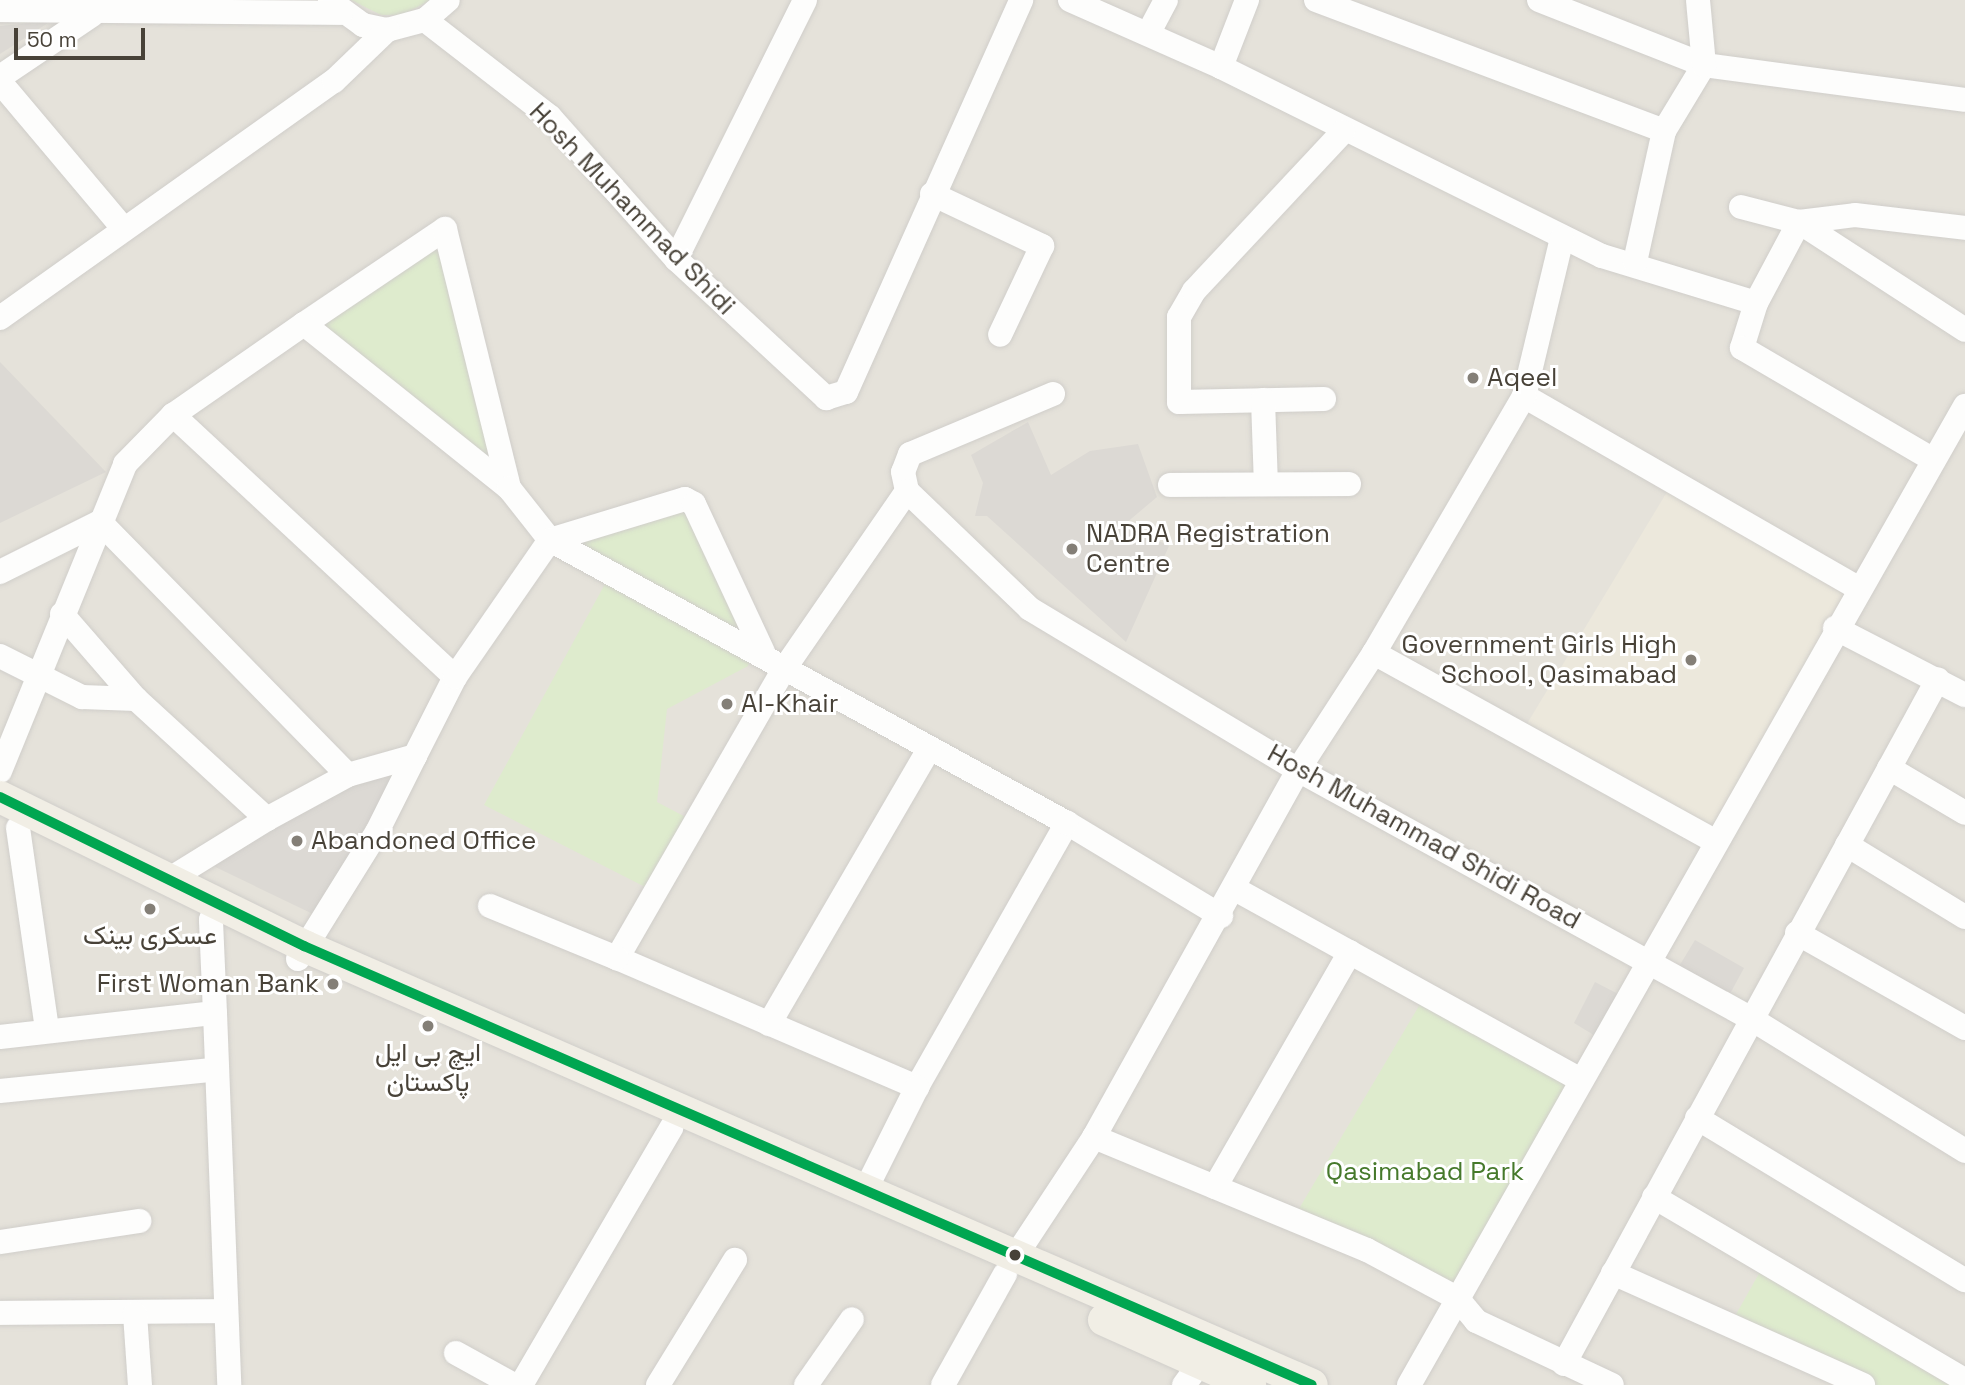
<!DOCTYPE html>
<html>
<head>
<meta charset="utf-8">
<style>
  body { margin:0 }
  #map { position:relative; width:1965px; height:1385px; overflow:hidden; background:#f2f0ec; font-family:"Space Grotesk",Vazirmatn,sans-serif }
  div>[style] { position:absolute }
  .residential>* { inset:0; background:#e5e2da }
  .education>* { inset:0; background:#ece8dc }
  .green>* { inset:0; background:#deebcd }
  .building>* { inset:0; background:#dcd9d4 }
  .roads { filter:drop-shadow(0 0 2px #d0ceca) drop-shadow(0 0 2px #d0ceca) }
  .minor>* { height:24px; margin:-12px; padding:0 12px; transform-origin:12px; border-radius:12px; background:#fdfdfc }
  .major>* { height:32px; margin:-16px; padding:0 16px; transform-origin:16px; border-radius:16px; background:#f1eee5 }
  .bus-1>* { height:10px; margin:-5px; padding:0 5px; transform-origin:5px; border-radius:5px; background:#00a651 }
  .dots>* { width:19px; height:19px; translate:-50% -50%; box-sizing:border-box; border:4px solid #fff; border-radius:50% }
  span { translate:-50% -50%; white-space:nowrap; text-align:center; line-height:1.15; -webkit-text-stroke:6px #fff; paint-order:stroke }
  .street-label { font-size:26px; color:#484238 }
  .poi-label { font-size:26px; color:#484238 }
  .left { translate:0 -50%; text-align:left }
  .right { translate:-100% -50%; text-align:right }
  .park-label { font-size:26px; color:#46792b }
  .scale { position:absolute; left:14px; top:28px; width:131px; height:32px; box-sizing:border-box; border:4px solid #484238; border-top:0; padding-left:9px; font-size:21px; line-height:24px; white-space:nowrap; color:#484238; -webkit-text-stroke:5px #fff; paint-order:stroke }
</style>
</head>
<body>
<div id="map">
  <div class="residential">
    <i style="clip-path:polygon(0 0,1965px 0,1965px 1385px,0 1385px)"></i>
  </div>
  <div class="education">
    <i style="clip-path:polygon(1673px 482px,1858px 588px,1715px 841px,1522px 732px)"></i>
  </div>
  <div class="green">
    <i style="clip-path:polygon(351px 0,431px 0,402px 15px,381px 15px)"></i>
    <i style="clip-path:polygon(445px 229px,509px 488px,304px 324px)"></i>
    <i style="clip-path:polygon(685px 499px,754px 647px,748px 666px,667px 709px,657px 802px,695px 822px,655px 892px,484px 805px,611px 573px,550px 540px)"></i>
    <i style="clip-path:polygon(1426px 994px,1581px 1080px,1457px 1298px,1293px 1219px)"></i>
    <i style="clip-path:polygon(1765px 1263px,1965px 1385px,1863px 1385px,1730px 1325px)"></i>
  </div>
  <div class="building">
    <i style="clip-path:polygon(51px 21px,0 54px,0 26px)"></i>
    <i style="clip-path:polygon(0 362px,106px 472px,0 523px)"></i>
    <i style="clip-path:polygon(1028px 422px,1051px 475px,1090px 451px,1138px 444px,1157px 497px,1125px 524px,1169px 546px,1126px 642px,987px 516px,975px 516px,983px 483px,971px 455px)"></i>
    <i style="clip-path:polygon(397px 771px,315px 915px,207px 863px,348px 775px)"></i>
    <i style="clip-path:polygon(1695px 940px,1744px 968px,1726px 1001px,1675px 973px)"></i>
    <i style="clip-path:polygon(1595px 982px,1620px 995px,1597px 1037px,1574px 1023px)"></i>
  </div>
  <div class="roads">
    <div class="minor">
      <i style="left:1070px;top:0;width:165px;rotate:23.9deg"></i>
      <i style="left:1221px;top:67px;width:425px;rotate:26.4deg"></i>
      <i style="left:1602px;top:256px;width:161px;rotate:17deg"></i>
      <i style="left:1756px;top:303px;width:47px;rotate:107.3deg"></i>
      <i style="left:1742px;top:348px;width:218px;rotate:30.3deg"></i>
      <i style="left:1316px;top:0;width:372px;rotate:20.6deg"></i>
      <i style="left:1664px;top:131px;width:134px;rotate:102.5deg"></i>
      <i style="left:1539px;top:0;width:177px;rotate:21.5deg"></i>
      <i style="left:1704px;top:65px;width:263px;rotate:7.6deg"></i>
      <i style="left:330px;top:1px;width:41px;rotate:36deg"></i>
      <i style="left:363px;top:25px;width:25px;rotate:12deg"></i>
      <i style="left:387px;top:30px;width:39px;rotate:-15deg"></i>
      <i style="left:425px;top:20px;width:30px;rotate:-41deg"></i>
      <i style="left:0;top:10px;width:341px;rotate:0.5deg"></i>
      <i style="left:425px;top:20px;width:158px;rotate:37.8deg"></i>
      <i style="left:550px;top:117px;width:190px;rotate:48.4deg"></i>
      <i style="left:676px;top:259px;width:205px;rotate:42.8deg"></i>
      <i style="left:826px;top:398px;width:21px;rotate:-17deg"></i>
      <i style="left:846px;top:392px;width:429px;rotate:-65.9deg"></i>
      <i style="left:1148px;top:34px;width:38px;rotate:-62deg"></i>
      <i style="left:1221px;top:67px;width:72px;rotate:-68.8deg"></i>
      <i style="left:0;top:77px;width:111px;rotate:-34deg"></i>
      <i style="left:0;top:82px;width:191px;rotate:49.9deg"></i>
      <i style="left:1664px;top:131px;width:77px;rotate:-58.8deg"></i>
      <i style="left:1704px;top:65px;width:65px;rotate:-95.3deg"></i>
      <i style="left:932px;top:194px;width:122px;rotate:25.3deg"></i>
      <i style="left:1042px;top:246px;width:98px;rotate:115.3deg"></i>
      <i style="left:1741px;top:207px;width:60px;rotate:14.5deg"></i>
      <i style="left:1799px;top:222px;width:198px;rotate:33deg"></i>
      <i style="left:1562px;top:238px;width:163px;rotate:103.5deg"></i>
      <i style="left:1524px;top:396px;width:385px;rotate:29.9deg"></i>
      <i style="left:676px;top:259px;width:289px;rotate:-63.5deg"></i>
      <i style="left:1756px;top:303px;width:92px;rotate:-62deg"></i>
      <i style="left:1799px;top:222px;width:56px;rotate:-7.1deg"></i>
      <i style="left:1855px;top:215px;width:111px;rotate:6.7deg"></i>
      <i style="left:0;top:318px;width:410px;rotate:-35.4deg"></i>
      <i style="left:334px;top:81px;width:74px;rotate:-43.9deg"></i>
      <i style="left:304px;top:324px;width:170px;rotate:-34deg"></i>
      <i style="left:445px;top:229px;width:267px;rotate:76.1deg"></i>
      <i style="left:1053px;top:394px;width:155px;rotate:157.2deg"></i>
      <i style="left:910px;top:454px;width:19px;rotate:111deg"></i>
      <i style="left:903px;top:472px;width:19px;rotate:78deg"></i>
      <i style="left:907px;top:491px;width:216px;rotate:124.6deg"></i>
      <i style="left:784px;top:669px;width:334px;rotate:120deg"></i>
      <i style="left:617px;top:958px;width:327px;rotate:23.3deg"></i>
      <i style="left:917px;top:1087px;width:304px;rotate:-60.4deg"></i>
      <i style="left:1067px;top:823px;width:180px;rotate:31.1deg"></i>
      <i style="left:1324px;top:399px;width:145px;rotate:178.8deg"></i>
      <i style="left:1179px;top:402px;width:85px;rotate:-90deg"></i>
      <i style="left:1179px;top:317px;width:30px;rotate:-60deg"></i>
      <i style="left:1194px;top:291px;width:218px;rotate:-46.9deg"></i>
      <i style="left:1263px;top:400px;width:84px;rotate:88deg"></i>
      <i style="left:173px;top:415px;width:385px;rotate:42.9deg"></i>
      <i style="left:455px;top:677px;width:89px;rotate:116.9deg"></i>
      <i style="left:415px;top:756px;width:70px;rotate:164.2deg"></i>
      <i style="left:1170px;top:485px;width:179px;rotate:-0.3deg"></i>
      <i style="left:907px;top:491px;width:170px;rotate:43.8deg"></i>
      <i style="left:1030px;top:609px;width:313px;rotate:31deg"></i>
      <i style="left:1298px;top:770px;width:516px;rotate:28.75deg"></i>
      <i style="left:1750px;top:1018px;width:253px;rotate:31.7deg"></i>
      <i style="left:0;top:572px;width:112px;rotate:-26.6deg"></i>
      <i style="left:100px;top:522px;width:354px;rotate:45.6deg"></i>
      <i style="left:348px;top:775px;width:92px;rotate:151.5deg"></i>
      <i style="left:62px;top:614px;width:113px;rotate:49deg"></i>
      <i style="left:1835px;top:628px;width:146px;rotate:27.3deg"></i>
      <i style="left:1374px;top:653px;width:298px;rotate:-59.7deg"></i>
      <i style="left:0;top:656px;width:92px;rotate:26.6deg"></i>
      <i style="left:82px;top:697px;width:54px;rotate:2.1deg"></i>
      <i style="left:136px;top:699px;width:178px;rotate:42.5deg"></i>
      <i style="left:267px;top:819px;width:110px;rotate:148.3deg"></i>
      <i style="left:455px;top:677px;width:167px;rotate:-55.3deg"></i>
      <i style="left:550px;top:540px;width:141px;rotate:-16.9deg"></i>
      <i style="left:685px;top:499px;width:10px;rotate:29deg"></i>
      <i style="left:694px;top:504px;width:163px;rotate:65deg"></i>
      <i style="left:1889px;top:768px;width:88px;rotate:30.6deg"></i>
      <i style="left:0;top:771px;width:331px;rotate:-67.8deg"></i>
      <i style="left:125px;top:464px;width:69px;rotate:-45.6deg"></i>
      <i style="left:173px;top:415px;width:160px;rotate:-34.8deg"></i>
      <i style="left:304px;top:324px;width:263px;rotate:38.7deg"></i>
      <i style="left:509px;top:488px;width:66px;rotate:51.7deg"></i>
      <i style="left:550px;top:540px;width:589px;rotate:28.7deg"></i>
      <i style="left:18px;top:828px;width:204px;rotate:81.8deg"></i>
      <i style="left:1847px;top:845px;width:138px;rotate:31.4deg"></i>
      <i style="left:1235px;top:889px;width:395px;rotate:28.9deg"></i>
      <i style="left:490px;top:906px;width:137px;rotate:22.3deg"></i>
      <i style="left:1797px;top:933px;width:193px;rotate:29.5deg"></i>
      <i style="left:298px;top:959px;width:150px;rotate:-58.1deg"></i>
      <i style="left:377px;top:832px;width:85px;rotate:-63.4deg"></i>
      <i style="left:215px;top:1013px;width:372px;rotate:87.8deg"></i>
      <i style="left:769px;top:1024px;width:318px;rotate:-59.8deg"></i>
      <i style="left:0;top:1037px;width:216px;rotate:-6.4deg"></i>
      <i style="left:215px;top:1013px;width:93px;rotate:-92.5deg"></i>
      <i style="left:211px;top:920px;width:20px;rotate:-72deg"></i>
      <i style="left:0;top:1091px;width:213px;rotate:-5.7deg"></i>
      <i style="left:1697px;top:1118px;width:313px;rotate:31.2deg"></i>
      <i style="left:1094px;top:1137px;width:420px;rotate:-60.9deg"></i>
      <i style="left:1298px;top:770px;width:140px;rotate:-57deg"></i>
      <i style="left:1374px;top:653px;width:389px;rotate:28.9deg"></i>
      <i style="left:1215px;top:1187px;width:271px;rotate:-60.1deg"></i>
      <i style="left:865px;top:1191px;width:116px;rotate:-63.4deg"></i>
      <i style="left:1654px;top:1197px;width:361px;rotate:30.5deg"></i>
      <i style="left:0;top:1242px;width:141px;rotate:-8.6deg"></i>
      <i style="left:1013px;top:1260px;width:147px;rotate:-56.6deg"></i>
      <i style="left:1094px;top:1137px;width:295px;rotate:22.5deg"></i>
      <i style="left:1367px;top:1250px;width:102px;rotate:28.1deg"></i>
      <i style="left:1457px;top:1298px;width:30px;rotate:50deg"></i>
      <i style="left:1476px;top:1321px;width:150px;rotate:25.2deg"></i>
      <i style="left:1613px;top:1273px;width:274px;rotate:24.1deg"></i>
      <i style="left:0;top:1313px;width:225px;rotate:-0.5deg"></i>
      <i style="left:135px;top:1314px;width:71px;rotate:86deg"></i>
      <i style="left:456px;top:1353px;width:66px;rotate:28.9deg"></i>
      <i style="left:1564px;top:1364px;width:780px;rotate:-61.37deg"></i>
      <i style="left:521px;top:1385px;width:298px;rotate:-59.7deg"></i>
      <i style="left:658px;top:1385px;width:147px;rotate:-58.4deg"></i>
      <i style="left:806px;top:1385px;width:80px;rotate:-55.1deg"></i>
      <i style="left:943px;top:1385px;width:127px;rotate:-60.8deg"></i>
      <i style="left:1184px;top:1385px;width:26px;rotate:-54deg"></i>
      <i style="left:1409px;top:1385px;width:1126px;rotate:-60.41deg"></i>
    </div>
    <div class="major">
      <i style="left:0;top:797px;width:339px;rotate:26.1deg"></i>
      <i style="left:304px;top:946px;width:1099px;rotate:23.53deg"></i>
      <i style="left:1104px;top:1320px;width:160px;rotate:24deg"></i>
    </div>
  </div>
  <div class="bus-1">
    <i style="left:0;top:797px;width:339px;rotate:26.1deg"></i>
    <i style="left:304px;top:946px;width:1099px;rotate:23.53deg"></i>
  </div>
  <div class="dots">
    <i style="left:1473px;top:378px;background:#847f77"></i>
    <i style="left:1072px;top:549px;background:#847f77"></i>
    <i style="left:1691px;top:660px;background:#847f77"></i>
    <i style="left:727px;top:704px;background:#847f77"></i>
    <i style="left:297px;top:841px;background:#847f77"></i>
    <i style="left:150px;top:909px;background:#847f77"></i>
    <i style="left:333px;top:984px;background:#847f77"></i>
    <i style="left:428px;top:1026px;background:#847f77"></i>
    <i style="left:1015px;top:1255px;background:#484238"></i>
  </div>
  <div class="street-label">
    <span style="left:632px;top:209px;rotate:46deg">Hosh Muhammad Shidi</span>
    <span style="left:1424px;top:837px;rotate:29deg">Hosh Muhammad Shidi Road</span>
  </div>
  <div class="poi-label">
    <span class="left" style="left:1487px;top:378px">Aqeel</span>
    <span class="left" style="left:1086px;top:549px">NADRA Registration<br>Centre</span>
    <span class="right" style="left:1677px;top:660px">Government Girls High<br>School, Qasimabad</span>
    <span class="left" style="left:741px;top:704px">Al-Khair</span>
    <span class="left" style="left:311px;top:841px">Abandoned Office</span>
    <span style="left:150px;top:936px">عسکری بینک</span>
    <span class="right" style="left:319px;top:984px">First Woman Bank</span>
    <span style="left:428px;top:1068px">ایچ بی ایل<br>پاکستان</span>
  </div>
  <div class="park-label">
    <span style="left:1425px;top:1172px">Qasimabad Park</span>
  </div>
  <div class="scale">50 m</div>
</div>
</body>
</html>
